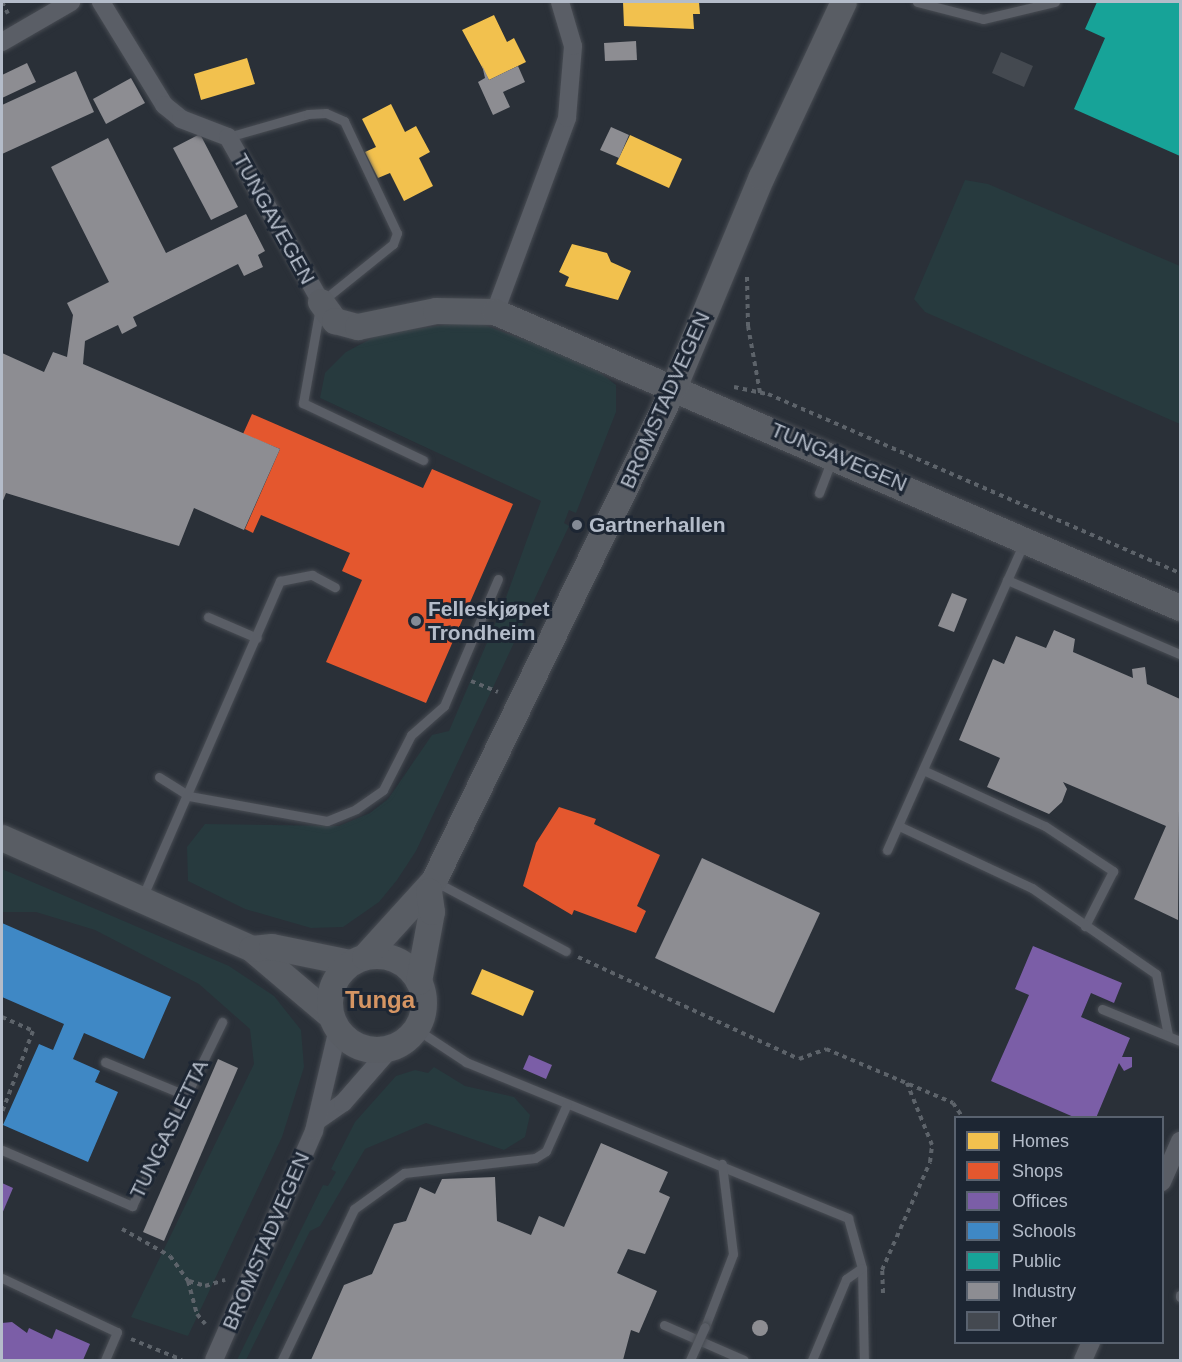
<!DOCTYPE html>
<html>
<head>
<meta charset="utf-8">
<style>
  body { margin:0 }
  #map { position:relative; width:1182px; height:1362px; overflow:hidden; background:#2a3038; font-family:Helvetica,sans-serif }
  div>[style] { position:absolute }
  .green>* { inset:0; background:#273a3e }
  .homes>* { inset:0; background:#f2c14e }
  .shops>* { inset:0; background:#e4572e }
  .offices>* { inset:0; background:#7b5ea7 }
  .schools>* { inset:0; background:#3f88c5 }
  .public>* { inset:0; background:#17a398 }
  .industry>* { inset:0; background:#8d8d92 }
  .round { border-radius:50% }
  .building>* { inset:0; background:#444950 }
  .path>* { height:4px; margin-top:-2px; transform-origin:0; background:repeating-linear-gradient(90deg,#5d636a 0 4.5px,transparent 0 9px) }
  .roads { filter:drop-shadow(0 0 2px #484c53) drop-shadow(0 0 2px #484c53) }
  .lane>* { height:9px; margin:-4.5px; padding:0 4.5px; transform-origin:4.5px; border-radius:4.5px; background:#5a5e66 }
  .street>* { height:18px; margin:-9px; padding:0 9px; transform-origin:9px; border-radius:9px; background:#5a5e66 }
  .secondary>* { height:26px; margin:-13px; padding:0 13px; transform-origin:13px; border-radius:13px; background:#595d64 }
  .secondary>.ring { margin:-13px; padding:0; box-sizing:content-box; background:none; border:26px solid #595d64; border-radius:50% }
  .bridges { filter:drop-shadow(0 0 2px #484c53) drop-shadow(0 0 2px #484c53) }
  .lane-bridge>* { height:9px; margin:-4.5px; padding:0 4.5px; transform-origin:4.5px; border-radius:4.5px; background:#5a5e66 }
  .dots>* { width:16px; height:16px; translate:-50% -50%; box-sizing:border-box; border:3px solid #1d2633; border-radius:50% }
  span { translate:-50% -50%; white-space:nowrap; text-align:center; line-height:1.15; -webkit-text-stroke:6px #1d2633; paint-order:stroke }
  .street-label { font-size:21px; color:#b4bcc9 }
  .poi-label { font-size:21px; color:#b4bcc9; font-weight:700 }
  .left { translate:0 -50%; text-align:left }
  .quarter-label { font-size:24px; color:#d59563; font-weight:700 }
  .frame { position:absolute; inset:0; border:3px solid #b4bcc9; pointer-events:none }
  .legend { position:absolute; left:954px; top:1116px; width:210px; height:228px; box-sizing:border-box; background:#1d2633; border:2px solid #59626f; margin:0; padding:8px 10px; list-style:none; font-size:18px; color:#b4bcc9 }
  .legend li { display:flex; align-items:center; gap:12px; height:30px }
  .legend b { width:30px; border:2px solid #59626f }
</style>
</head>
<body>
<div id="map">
  <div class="green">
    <i style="clip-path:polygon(965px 180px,988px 184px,1180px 266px,1180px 424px,925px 312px,914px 299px)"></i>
    <i style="clip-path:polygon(473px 321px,586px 362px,616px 385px,616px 412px,576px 513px,569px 510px,564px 523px,569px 526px,416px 851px,397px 880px,379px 902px,343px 927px,311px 928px,245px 909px,188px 881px,187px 847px,205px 824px,339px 826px,370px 813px,388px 799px,432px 735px,449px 731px,504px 603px,541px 501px,320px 398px,325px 373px,346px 352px,380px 334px)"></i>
    <i style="clip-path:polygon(2px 869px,229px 966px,274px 996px,301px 1030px,304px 1067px,282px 1137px,188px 1336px,131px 1317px,254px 1064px,250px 1029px,199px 984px,95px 930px,36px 912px,2px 912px)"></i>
    <i style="clip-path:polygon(434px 1067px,465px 1086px,514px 1097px,530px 1115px,525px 1137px,504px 1150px,426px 1123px,365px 1149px,320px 1226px,310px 1231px,246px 1360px,237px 1360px,323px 1185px,328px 1186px,336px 1172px,331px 1169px,355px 1122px,396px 1076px,415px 1070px,428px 1073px)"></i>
  </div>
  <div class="homes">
    <i style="clip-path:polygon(623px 2px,699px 2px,700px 14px,693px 14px,694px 29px,624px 26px)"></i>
    <i style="clip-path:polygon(494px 15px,507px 42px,514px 38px,526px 62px,489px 80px,462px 30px)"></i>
    <i style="clip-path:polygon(247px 58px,255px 84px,201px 100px,194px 74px)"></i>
    <i style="clip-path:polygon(391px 104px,405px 132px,416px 126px,430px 152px,419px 158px,433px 186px,404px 201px,390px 173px,378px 178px,365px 152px,376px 147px,362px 119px)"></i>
    <i style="clip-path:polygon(630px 135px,682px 159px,669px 188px,616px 164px)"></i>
    <i style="clip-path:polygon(572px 244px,607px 253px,611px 262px,631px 271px,618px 300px,565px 286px,569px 277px,559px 272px)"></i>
    <i style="clip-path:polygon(482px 969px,534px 991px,523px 1016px,471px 994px)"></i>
  </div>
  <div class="shops">
    <i style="clip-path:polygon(252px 414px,423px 488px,432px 469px,513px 504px,426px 703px,326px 662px,362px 580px,342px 571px,350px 553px,261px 515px,253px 533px,245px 529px,280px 449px,243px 434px)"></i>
    <i style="clip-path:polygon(559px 807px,596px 819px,594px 824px,660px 855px,637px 906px,646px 911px,636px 933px,574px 910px,572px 915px,523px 886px,536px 843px)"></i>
  </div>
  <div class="offices">
    <i style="clip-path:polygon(1033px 946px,1122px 983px,1114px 1003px,1091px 993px,1081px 1017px,1130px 1038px,1122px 1057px,1132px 1057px,1132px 1067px,1124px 1071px,1119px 1063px,1096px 1118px,1076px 1118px,991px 1081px,1029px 995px,1015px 989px)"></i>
    <i style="clip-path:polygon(529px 1055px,552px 1065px,546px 1079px,523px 1069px)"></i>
    <i style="clip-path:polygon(2px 1183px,13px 1188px,2px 1214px)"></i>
    <i style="clip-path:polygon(12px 1322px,27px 1333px,29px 1328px,52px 1339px,56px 1329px,90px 1344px,83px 1360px,2px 1360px,2px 1323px)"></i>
  </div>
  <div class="schools">
    <i style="clip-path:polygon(2px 923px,171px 997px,144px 1059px,84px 1033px,73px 1059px,100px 1071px,95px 1082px,118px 1092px,88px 1162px,3px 1125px,39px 1044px,53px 1050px,64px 1024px,2px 997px)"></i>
  </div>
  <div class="public">
    <i style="clip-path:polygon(1097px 2px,1180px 2px,1180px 156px,1074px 109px,1105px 38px,1085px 29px)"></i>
  </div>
  <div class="industry">
    <i style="clip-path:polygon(636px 41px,637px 60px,605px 61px,604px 43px)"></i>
    <i style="clip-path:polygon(27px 63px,36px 82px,2px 98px,2px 75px)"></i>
    <i style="clip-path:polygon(482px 65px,489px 80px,518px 66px,525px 82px,503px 92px,510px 107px,493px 115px,478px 82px,485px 78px)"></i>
    <i style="clip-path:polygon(76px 71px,94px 112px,2px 154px,2px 105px)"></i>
    <i style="clip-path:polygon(131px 78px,145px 103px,106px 124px,93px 99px)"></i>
    <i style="clip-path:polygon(611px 127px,629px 135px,619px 158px,600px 150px)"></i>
    <i style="clip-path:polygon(200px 134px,238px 207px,211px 220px,173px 148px)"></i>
    <i style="clip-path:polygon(108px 138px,166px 253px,246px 214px,265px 251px,258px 255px,263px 267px,244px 276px,238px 264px,133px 317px,137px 326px,122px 334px,118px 325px,85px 341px,83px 364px,280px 449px,244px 530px,194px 508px,179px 546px,6px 493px,2px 503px,2px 353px,44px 372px,53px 352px,67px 357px,73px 315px,67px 303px,109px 282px,51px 167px)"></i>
    <i style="clip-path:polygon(952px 593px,967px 599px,954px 632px,938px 626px)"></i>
    <i style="clip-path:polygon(1054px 630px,1075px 639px,1073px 652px,1133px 678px,1132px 669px,1145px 667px,1147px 684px,1180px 699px,1178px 920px,1134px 899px,1166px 826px,1063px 782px,1067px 789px,1062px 802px,1049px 814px,987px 787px,1000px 758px,959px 740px,993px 659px,1004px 664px,1016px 636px,1046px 648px)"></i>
    <i style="clip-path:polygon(702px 858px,820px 913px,774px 1013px,655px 958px)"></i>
    <i style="clip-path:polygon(218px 1059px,238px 1068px,164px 1241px,143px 1232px)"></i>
    <i style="clip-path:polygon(601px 1143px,668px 1172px,659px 1192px,670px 1197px,645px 1254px,628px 1249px,617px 1273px,657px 1291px,639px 1333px,631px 1330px,623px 1360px,311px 1360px,344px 1285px,372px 1274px,394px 1224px,406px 1221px,420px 1187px,435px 1194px,442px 1179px,495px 1177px,497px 1221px,531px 1235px,539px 1216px,564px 1227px)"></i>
    <i class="round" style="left:752px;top:1320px;width:16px;height:16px"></i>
  </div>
  <div class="building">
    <i style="clip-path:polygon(1001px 52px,1033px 66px,1024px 87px,992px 73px)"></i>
  </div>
  <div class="path">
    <i style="left:2px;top:2px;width:13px;rotate:63deg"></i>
    <i style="left:747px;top:277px;width:49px;rotate:88.8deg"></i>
    <i style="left:748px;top:326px;width:68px;rotate:79.8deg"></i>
    <i style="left:734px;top:387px;width:35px;rotate:12deg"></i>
    <i style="left:768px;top:394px;width:449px;rotate:23.5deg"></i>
    <i style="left:471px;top:681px;width:29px;rotate:22deg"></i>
    <i style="left:578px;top:957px;width:243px;rotate:24.8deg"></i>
    <i style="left:799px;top:1059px;width:29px;rotate:-20deg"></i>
    <i style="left:826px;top:1049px;width:138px;rotate:23deg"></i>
    <i style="left:953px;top:1103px;width:18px;rotate:56deg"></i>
    <i style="left:2px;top:1017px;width:34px;rotate:24deg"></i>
    <i style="left:33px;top:1031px;width:87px;rotate:110.9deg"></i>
    <i style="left:122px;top:1229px;width:55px;rotate:29.4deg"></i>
    <i style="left:170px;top:1256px;width:31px;rotate:54deg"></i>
    <i style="left:188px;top:1281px;width:34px;rotate:75deg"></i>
    <i style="left:197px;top:1314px;width:13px;rotate:51deg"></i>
    <i style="left:189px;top:1281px;width:17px;rotate:17deg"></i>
    <i style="left:205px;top:1286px;width:21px;rotate:-17deg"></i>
    <i style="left:883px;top:1293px;width:23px;rotate:-92deg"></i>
    <i style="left:882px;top:1270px;width:118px;rotate:-66deg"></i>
    <i style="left:930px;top:1162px;width:17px;rotate:-83deg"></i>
    <i style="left:932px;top:1145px;width:67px;rotate:-112deg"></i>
    <i style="left:131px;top:1339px;width:55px;rotate:22.4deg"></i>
  </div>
  <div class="roads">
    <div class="lane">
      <i style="left:917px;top:2px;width:68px;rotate:14.4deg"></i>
      <i style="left:983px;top:19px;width:74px;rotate:-13.3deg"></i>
      <i style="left:228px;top:137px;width:83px;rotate:-16deg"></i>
      <i style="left:308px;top:114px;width:18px;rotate:-3deg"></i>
      <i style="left:326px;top:113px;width:20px;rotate:24deg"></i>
      <i style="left:344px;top:121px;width:124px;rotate:64.7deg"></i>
      <i style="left:397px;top:233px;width:12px;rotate:110deg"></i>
      <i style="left:393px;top:244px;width:92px;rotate:141.1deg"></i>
      <i style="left:321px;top:302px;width:103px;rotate:100.1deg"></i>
      <i style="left:303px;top:403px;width:133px;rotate:25.4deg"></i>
      <i style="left:819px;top:493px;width:36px;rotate:-69deg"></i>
      <i style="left:1007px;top:580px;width:188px;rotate:23.2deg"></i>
      <i style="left:208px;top:617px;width:53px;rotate:23.2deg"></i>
      <i style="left:923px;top:770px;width:134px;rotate:24.7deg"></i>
      <i style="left:1045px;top:826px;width:82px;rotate:33.5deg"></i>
      <i style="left:1113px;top:871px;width:62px;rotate:117deg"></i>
      <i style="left:159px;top:777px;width:36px;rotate:32deg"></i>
      <i style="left:189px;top:796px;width:140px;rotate:10.3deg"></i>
      <i style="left:327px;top:821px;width:31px;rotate:-22deg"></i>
      <i style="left:356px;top:809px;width:33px;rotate:-35deg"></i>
      <i style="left:383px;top:790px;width:62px;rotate:-63deg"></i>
      <i style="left:411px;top:735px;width:44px;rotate:-41.3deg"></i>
      <i style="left:444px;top:706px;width:138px;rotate:-67deg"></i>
      <i style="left:899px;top:826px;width:147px;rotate:25deg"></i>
      <i style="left:1032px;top:888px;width:151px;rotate:34.7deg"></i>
      <i style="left:1156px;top:974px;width:62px;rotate:78.9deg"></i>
      <i style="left:887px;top:850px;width:337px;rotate:-66deg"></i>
      <i style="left:436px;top:882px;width:147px;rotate:28deg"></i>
      <i style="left:142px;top:898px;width:346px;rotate:-66.5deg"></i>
      <i style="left:280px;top:581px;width:33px;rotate:-11deg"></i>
      <i style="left:312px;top:575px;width:26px;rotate:28deg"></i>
      <i style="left:1102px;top:1009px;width:84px;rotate:22.3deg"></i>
      <i style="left:416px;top:1029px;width:60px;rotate:33.4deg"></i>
      <i style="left:466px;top:1062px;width:413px;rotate:22.2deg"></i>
      <i style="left:848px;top:1218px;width:52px;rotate:74.4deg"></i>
      <i style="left:862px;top:1268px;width:92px;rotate:88.8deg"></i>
      <i style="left:105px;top:1062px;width:87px;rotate:22.4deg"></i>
      <i style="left:2px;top:1150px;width:142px;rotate:23.3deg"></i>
      <i style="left:132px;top:1206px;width:205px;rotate:-63.9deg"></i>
      <i style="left:2px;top:1278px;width:127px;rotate:25.2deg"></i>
      <i style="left:117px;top:1332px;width:30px;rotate:113deg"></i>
      <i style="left:1180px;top:1297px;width:2px;rotate:-90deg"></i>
      <i style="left:664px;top:1325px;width:87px;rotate:23.6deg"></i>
      <i style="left:705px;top:1327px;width:78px;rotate:-69deg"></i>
      <i style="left:733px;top:1254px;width:91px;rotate:-97deg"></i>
      <i style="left:282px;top:1360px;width:167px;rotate:-64.5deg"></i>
      <i style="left:354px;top:1209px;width:62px;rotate:-35.8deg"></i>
      <i style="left:404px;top:1173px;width:132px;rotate:-6.5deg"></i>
      <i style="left:535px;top:1158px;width:13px;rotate:-32deg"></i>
      <i style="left:546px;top:1151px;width:51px;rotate:-65.9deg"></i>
      <i style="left:812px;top:1360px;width:88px;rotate:-67.2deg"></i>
      <i style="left:846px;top:1279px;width:19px;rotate:-35deg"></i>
    </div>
    <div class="street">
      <i style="left:101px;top:2px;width:121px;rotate:58.5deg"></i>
      <i style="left:164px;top:105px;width:22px;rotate:39deg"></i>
      <i style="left:181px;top:119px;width:50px;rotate:21deg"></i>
      <i style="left:228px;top:137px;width:189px;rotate:60.6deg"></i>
      <i style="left:2px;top:42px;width:80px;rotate:-30.1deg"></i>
      <i style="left:495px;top:312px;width:207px;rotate:-69.6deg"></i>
      <i style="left:567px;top:118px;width:72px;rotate:-85.2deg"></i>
      <i style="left:573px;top:46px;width:46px;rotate:-106.5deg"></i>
      <i style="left:317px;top:1121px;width:32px;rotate:-35deg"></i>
      <i style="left:343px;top:1103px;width:73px;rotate:-48.9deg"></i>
      <i style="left:1162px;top:1182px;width:45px;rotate:-66.3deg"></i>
      <i style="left:214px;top:1360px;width:250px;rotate:-66.4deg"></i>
      <i style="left:314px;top:1131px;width:105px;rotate:-76.8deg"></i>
      <i style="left:1083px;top:1360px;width:20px;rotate:-66deg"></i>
    </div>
    <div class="secondary">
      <i style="left:321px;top:302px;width:24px;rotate:54deg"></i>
      <i style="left:335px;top:321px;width:24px;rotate:15deg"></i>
      <i style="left:358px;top:327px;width:80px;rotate:-11.6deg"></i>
      <i style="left:436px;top:311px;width:59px;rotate:1deg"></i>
      <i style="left:495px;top:312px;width:746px;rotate:23.37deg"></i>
      <i style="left:2px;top:838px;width:274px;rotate:23.9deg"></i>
      <i style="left:252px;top:949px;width:104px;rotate:40.3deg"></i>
      <i style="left:252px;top:949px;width:20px;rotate:-6deg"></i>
      <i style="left:272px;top:947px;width:80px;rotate:11.6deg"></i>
      <i class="ring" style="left:330px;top:956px;width:68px;height:68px"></i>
      <i style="left:365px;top:957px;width:103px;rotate:-47.8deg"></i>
      <i style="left:434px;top:881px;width:548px;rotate:-64.04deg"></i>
      <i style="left:674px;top:388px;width:229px;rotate:-67.4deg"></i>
      <i style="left:762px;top:177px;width:193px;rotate:-64.9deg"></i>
      <i style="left:419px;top:982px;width:71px;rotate:-79.5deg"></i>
      <i style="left:432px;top:912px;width:21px;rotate:-98deg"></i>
    </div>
  </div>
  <div class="bridges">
    <div class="lane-bridge">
      <i style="left:690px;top:1360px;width:36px;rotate:-66deg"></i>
    </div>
  </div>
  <div class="dots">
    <i style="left:577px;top:525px;background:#848b96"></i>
    <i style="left:416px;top:621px;background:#848b96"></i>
  </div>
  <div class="street-label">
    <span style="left:274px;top:219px;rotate:61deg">TUNGAVEGEN</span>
    <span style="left:665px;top:400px;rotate:-66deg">BROMSTADVEGEN</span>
    <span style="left:839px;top:457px;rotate:23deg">TUNGAVEGEN</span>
    <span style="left:169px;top:1129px;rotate:-64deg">TUNGASLETTA</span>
    <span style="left:266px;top:1241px;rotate:-67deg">BROMSTADVEGEN</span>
  </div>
  <div class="poi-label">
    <span class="left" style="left:589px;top:525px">Gartnerhallen</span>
    <span class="left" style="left:428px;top:621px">Felleskjøpet<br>Trondheim</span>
  </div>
  <div class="quarter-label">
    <span style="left:380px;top:1000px">Tunga</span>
  </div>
  <div class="frame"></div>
  <ul class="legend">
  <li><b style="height:16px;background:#f2c14e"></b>Homes</li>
  <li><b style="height:16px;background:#e4572e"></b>Shops</li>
  <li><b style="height:16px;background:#7b5ea7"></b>Offices</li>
  <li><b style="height:16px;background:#3f88c5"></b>Schools</li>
  <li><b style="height:16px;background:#17a398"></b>Public</li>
  <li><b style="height:16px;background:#8d8d92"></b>Industry</li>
  <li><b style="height:16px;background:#444950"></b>Other</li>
  </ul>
</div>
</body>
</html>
